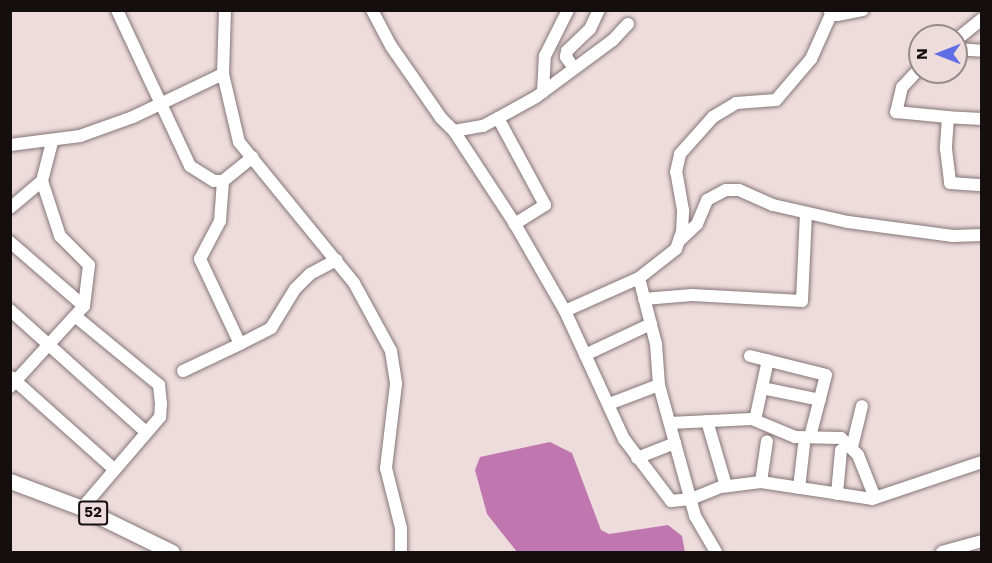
<!DOCTYPE html>
<html>
<head>
<meta charset="utf-8">
<style>
  body { margin:0 }
  #map { position:relative; width:992px; height:563px; overflow:hidden; background:#eedcdd; font-family:"Work Sans",sans-serif }
  div>[style] { position:absolute }
  .water>* { inset:0; background:#c076ae }
  .roads { filter:drop-shadow(0 0 2px #857676) drop-shadow(0 0 2px #857676) }
  .minor>* { height:12px; margin:-6px; padding:0 6px; transform-origin:6px; border-radius:6px; background:#fff }
  .major>* { height:15px; margin:-7.5px; padding:0 7.5px; transform-origin:7.5px; border-radius:7.5px; background:#fff }
  span { translate:-50% -50%; white-space:nowrap; text-align:center; line-height:1.15; -webkit-text-stroke:4.5px #eedcdd; paint-order:stroke }
  .shield-label span { padding:2px 4px; background:#eedcdd; border:2px solid; border-radius:4px; -webkit-text-stroke-width:0 }
  .shield-label { font-size:15px; color:#140e0e; font-weight:700 }
  .frame { position:absolute; inset:0; border:12px solid #140e0e; pointer-events:none }
  .north { position:absolute; left:908px; top:24px; width:60px; height:60px; box-sizing:border-box; background:#eedcdd; border:2px solid #978a8a; border-radius:50%; rotate:270deg; font-size:16px; font-weight:700; line-height:24px; text-align:center; color:#140e0e }
  .north::after { content:''; display:block; margin:auto; width:21px; height:27px; background:#606ee5; clip-path:polygon(50% 0,100% 100%,50% 72%,0 100%) }
</style>
</head>
<body>
<div id="map">
  <div class="water">
    <i style="clip-path:polygon(550px 442px,572px 453px,601px 530px,609px 534px,668px 525px,682px 536px,685px 552px,517px 552px,487px 514px,475px 470px,480px 457px)"></i>
  </div>
  <div class="roads">
    <div class="minor">
      <i style="left:117px;top:10px;width:172px;rotate:64.9deg"></i>
      <i style="left:190px;top:166px;width:28px;rotate:32deg"></i>
      <i style="left:214px;top:181px;width:9px"></i>
      <i style="left:223px;top:181px;width:38px;rotate:-39deg"></i>
      <i style="left:225px;top:10px;width:64px;rotate:91.8deg"></i>
      <i style="left:223px;top:74px;width:70px;rotate:76.8deg"></i>
      <i style="left:239px;top:142px;width:182px;rotate:50.8deg"></i>
      <i style="left:354px;top:283px;width:77px;rotate:61.4deg"></i>
      <i style="left:391px;top:351px;width:33px;rotate:81deg"></i>
      <i style="left:396px;top:384px;width:85px;rotate:96.8deg"></i>
      <i style="left:386px;top:468px;width:62px;rotate:76deg"></i>
      <i style="left:401px;top:528px;width:24px;rotate:90deg"></i>
      <i style="left:372px;top:10px;width:41px;rotate:62.2deg"></i>
      <i style="left:391px;top:46px;width:88px;rotate:55.2deg"></i>
      <i style="left:441px;top:118px;width:18px;rotate:45deg"></i>
      <i style="left:454px;top:131px;width:111px;rotate:56.7deg"></i>
      <i style="left:515px;top:224px;width:100px;rotate:60.1deg"></i>
      <i style="left:565px;top:311px;width:141px;rotate:65.3deg"></i>
      <i style="left:624px;top:439px;width:78px;rotate:52.8deg"></i>
      <i style="left:671px;top:501px;width:20px;rotate:-6deg"></i>
      <i style="left:691px;top:499px;width:32px;rotate:-22deg"></i>
      <i style="left:721px;top:487px;width:40px;rotate:-7.1deg"></i>
      <i style="left:761px;top:482px;width:112px;rotate:8.7deg"></i>
      <i style="left:872px;top:499px;width:116px;rotate:-18.6deg"></i>
      <i style="left:829px;top:10px;width:9px;rotate:32deg"></i>
      <i style="left:837px;top:15px;width:26px;rotate:-11deg"></i>
      <i style="left:956px;top:40px;width:33px;rotate:-39deg"></i>
      <i style="left:956px;top:49px;width:26px;rotate:4deg"></i>
      <i style="left:574px;top:68px;width:14px;rotate:-126deg"></i>
      <i style="left:566px;top:57px;width:6px;rotate:-81deg"></i>
      <i style="left:567px;top:51px;width:32px;rotate:-44deg"></i>
      <i style="left:590px;top:29px;width:21px;rotate:-65deg"></i>
      <i style="left:920px;top:68px;width:26px;rotate:133deg"></i>
      <i style="left:902px;top:87px;width:26px;rotate:103deg"></i>
      <i style="left:896px;top:112px;width:52px;rotate:5.5deg"></i>
      <i style="left:543px;top:92px;width:36px;rotate:-87deg"></i>
      <i style="left:545px;top:56px;width:51px;rotate:-63.4deg"></i>
      <i style="left:498px;top:118px;width:43px;rotate:-28.9deg"></i>
      <i style="left:536px;top:97px;width:96px;rotate:-36.5deg"></i>
      <i style="left:613px;top:40px;width:22px;rotate:-47deg"></i>
      <i style="left:982px;top:119px;width:34px;rotate:-177deg"></i>
      <i style="left:948px;top:117px;width:32px;rotate:94deg"></i>
      <i style="left:946px;top:149px;width:34px;rotate:83deg"></i>
      <i style="left:950px;top:183px;width:32px;rotate:4deg"></i>
      <i style="left:454px;top:131px;width:29px;rotate:-10deg"></i>
      <i style="left:483px;top:126px;width:17px;rotate:-28deg"></i>
      <i style="left:498px;top:118px;width:99px;rotate:61.6deg"></i>
      <i style="left:545px;top:205px;width:36px;rotate:148deg"></i>
      <i style="left:10px;top:145px;width:71px;rotate:-7.3deg"></i>
      <i style="left:80px;top:136px;width:56px;rotate:-19.7deg"></i>
      <i style="left:133px;top:117px;width:100px;rotate:-25.5deg"></i>
      <i style="left:223px;top:181px;width:40px;rotate:94.3deg"></i>
      <i style="left:220px;top:221px;width:43px;rotate:117.8deg"></i>
      <i style="left:200px;top:259px;width:94px;rotate:64.8deg"></i>
      <i style="left:240px;top:344px;width:35px;rotate:-27deg"></i>
      <i style="left:271px;top:328px;width:46px;rotate:-58.4deg"></i>
      <i style="left:295px;top:289px;width:21px;rotate:-45deg"></i>
      <i style="left:310px;top:274px;width:30px;rotate:-28deg"></i>
      <i style="left:10px;top:208px;width:42px;rotate:-40.2deg"></i>
      <i style="left:679px;top:241px;width:25px;rotate:-43deg"></i>
      <i style="left:697px;top:224px;width:26px;rotate:-67deg"></i>
      <i style="left:707px;top:200px;width:21px;rotate:-28deg"></i>
      <i style="left:726px;top:190px;width:13px"></i>
      <i style="left:739px;top:190px;width:37px;rotate:24deg"></i>
      <i style="left:773px;top:205px;width:77px;rotate:12.8deg"></i>
      <i style="left:848px;top:222px;width:106px;rotate:7.6deg"></i>
      <i style="left:953px;top:236px;width:29px;rotate:-2deg"></i>
      <i style="left:10px;top:242px;width:98px;rotate:40.9deg"></i>
      <i style="left:639px;top:278px;width:68px;rotate:75.6deg"></i>
      <i style="left:656px;top:344px;width:41px;rotate:85.8deg"></i>
      <i style="left:659px;top:385px;width:136px;rotate:74.6deg"></i>
      <i style="left:695px;top:516px;width:42px;rotate:59.7deg"></i>
      <i style="left:644px;top:299px;width:48px;rotate:-4.8deg"></i>
      <i style="left:692px;top:295px;width:110px;rotate:3.1deg"></i>
      <i style="left:802px;top:301px;width:88px;rotate:-87.4deg"></i>
      <i style="left:10px;top:310px;width:183px;rotate:41.9deg"></i>
      <i style="left:565px;top:311px;width:81px;rotate:-24deg"></i>
      <i style="left:639px;top:278px;width:47px;rotate:-38.1deg"></i>
      <i style="left:676px;top:249px;width:18px;rotate:-71deg"></i>
      <i style="left:682px;top:232px;width:22px;rotate:-87deg"></i>
      <i style="left:683px;top:210px;width:39px;rotate:-100deg"></i>
      <i style="left:676px;top:172px;width:18px;rotate:-77deg"></i>
      <i style="left:680px;top:154px;width:50px;rotate:-48.3deg"></i>
      <i style="left:713px;top:117px;width:27px;rotate:-31deg"></i>
      <i style="left:736px;top:103px;width:40px;rotate:-4.3deg"></i>
      <i style="left:776px;top:100px;width:54px;rotate:-49.5deg"></i>
      <i style="left:811px;top:59px;width:51px;rotate:-65.9deg"></i>
      <i style="left:75px;top:316px;width:109px;rotate:39.4deg"></i>
      <i style="left:159px;top:385px;width:19px;rotate:84deg"></i>
      <i style="left:161px;top:404px;width:13px;rotate:94deg"></i>
      <i style="left:160px;top:417px;width:120px;rotate:130.6deg"></i>
      <i style="left:585px;top:355px;width:73px;rotate:-25.2deg"></i>
      <i style="left:750px;top:356px;width:78px;rotate:14deg"></i>
      <i style="left:826px;top:375px;width:64px;rotate:104.5deg"></i>
      <i style="left:183px;top:371px;width:63px;rotate:-25.3deg"></i>
      <i style="left:11px;top:377px;width:138px;rotate:41.8deg"></i>
      <i style="left:10px;top:387px;width:110px;rotate:-47.6deg"></i>
      <i style="left:84px;top:306px;width:41px;rotate:-83deg"></i>
      <i style="left:89px;top:265px;width:41px;rotate:-135deg"></i>
      <i style="left:60px;top:236px;width:58px;rotate:-108.1deg"></i>
      <i style="left:42px;top:181px;width:40px;rotate:-75.6deg"></i>
      <i style="left:762px;top:388px;width:59px;rotate:11.7deg"></i>
      <i style="left:609px;top:404px;width:53px;rotate:-20.8deg"></i>
      <i style="left:755px;top:420px;width:61px;rotate:-77.8deg"></i>
      <i style="left:707px;top:421px;width:68px;rotate:73.7deg"></i>
      <i style="left:670px;top:423px;width:82px;rotate:-2.8deg"></i>
      <i style="left:752px;top:419px;width:47px;rotate:22.7deg"></i>
      <i style="left:795px;top:437px;width:46px;rotate:1.2deg"></i>
      <i style="left:841px;top:438px;width:24px;rotate:45deg"></i>
      <i style="left:858px;top:455px;width:46px;rotate:68.4deg"></i>
      <i style="left:852px;top:447px;width:42px;rotate:-76.3deg"></i>
      <i style="left:637px;top:458px;width:41px;rotate:-21.5deg"></i>
      <i style="left:761px;top:482px;width:41px;rotate:-81.7deg"></i>
      <i style="left:799px;top:488px;width:43px;rotate:-83.4deg"></i>
      <i style="left:837px;top:494px;width:44px;rotate:-84.8deg"></i>
      <i style="left:942px;top:552px;width:41px;rotate:-15.4deg"></i>
    </div>
    <div class="major">
      <i style="left:10px;top:481px;width:77px;rotate:20.6deg"></i>
      <i style="left:82px;top:508px;width:100px;rotate:26.1deg"></i>
    </div>
  </div>
  <div class="shield-label">
    <span style="left:93px;top:513px">52</span>
  </div>
  <div class="frame"></div>
  <div class="north">N</div>
</div>
</body>
</html>
